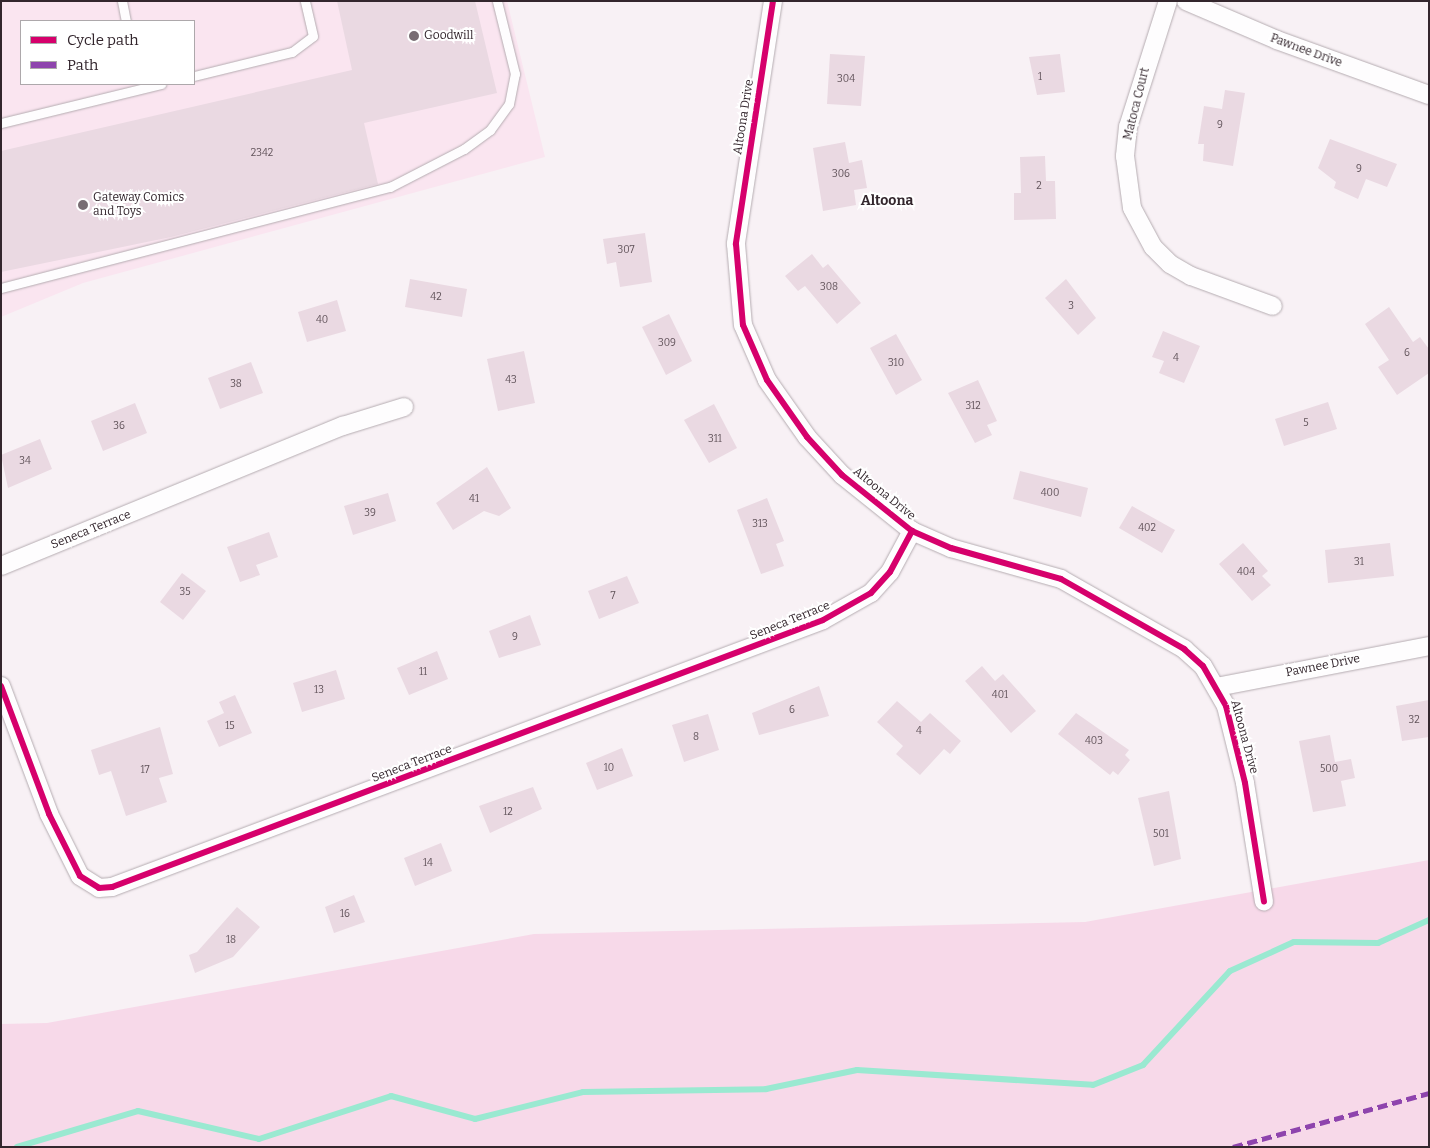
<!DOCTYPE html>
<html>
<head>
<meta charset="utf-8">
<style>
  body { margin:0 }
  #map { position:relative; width:1430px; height:1148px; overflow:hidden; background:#f8f1f5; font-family:Bitter,serif }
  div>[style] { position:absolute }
  .built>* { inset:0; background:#fae5f0 }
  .green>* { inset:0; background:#f7d9e9 }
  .stream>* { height:6px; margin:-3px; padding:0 3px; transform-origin:3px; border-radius:3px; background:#9ae9d1 }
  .building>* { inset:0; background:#ead9e2 }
  .roads { filter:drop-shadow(0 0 1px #b5acb1) drop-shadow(0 0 1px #b5acb1) }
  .lane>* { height:9px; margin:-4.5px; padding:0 4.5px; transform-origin:4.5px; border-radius:4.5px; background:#fefdfe }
  .street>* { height:18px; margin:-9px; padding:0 9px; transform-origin:9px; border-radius:9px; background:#fefdfe }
  .quiet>* { height:5px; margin-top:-2.5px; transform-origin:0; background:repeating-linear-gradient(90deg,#8e44ad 0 10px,transparent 0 15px) }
  .cycleway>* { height:6px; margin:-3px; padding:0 3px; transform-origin:3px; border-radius:3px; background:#d6006c }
  .dots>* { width:14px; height:14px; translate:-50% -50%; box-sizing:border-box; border:2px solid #fff; border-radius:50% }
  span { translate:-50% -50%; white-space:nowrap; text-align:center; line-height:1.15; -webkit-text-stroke:4px #fff; paint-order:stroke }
  .number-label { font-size:10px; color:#61535a }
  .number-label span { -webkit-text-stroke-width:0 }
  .poi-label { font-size:12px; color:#33262d }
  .left { translate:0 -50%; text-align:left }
  .street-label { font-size:12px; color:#33262d }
  .neighbourhood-label { font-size:14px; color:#33262d; font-weight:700 }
  .frame { position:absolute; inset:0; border:2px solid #33262d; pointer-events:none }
  .legend { position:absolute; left:20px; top:20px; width:175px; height:65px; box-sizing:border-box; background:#fff; border:1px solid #ada8ab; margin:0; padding:6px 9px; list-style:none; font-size:15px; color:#33262d }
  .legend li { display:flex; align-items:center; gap:10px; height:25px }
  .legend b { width:25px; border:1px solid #ada8ab }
</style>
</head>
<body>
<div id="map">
  <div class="built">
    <i style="clip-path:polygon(evenodd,1px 1px,507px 1px,545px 157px,83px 283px,1px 317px,1px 1px,21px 21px,194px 21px,194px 84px,21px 84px,21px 21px)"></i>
  </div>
  <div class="green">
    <i style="clip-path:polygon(1429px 860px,1429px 1147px,1px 1147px,1px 1024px,47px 1023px,534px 934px,1085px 922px)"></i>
  </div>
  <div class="stream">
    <i style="left:17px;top:1147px;width:126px;rotate:-16.6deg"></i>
    <i style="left:138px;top:1111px;width:124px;rotate:13deg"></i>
    <i style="left:259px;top:1139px;width:139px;rotate:-18deg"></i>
    <i style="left:391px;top:1096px;width:87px;rotate:15.3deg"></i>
    <i style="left:475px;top:1119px;width:111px;rotate:-14deg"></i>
    <i style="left:583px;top:1092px;width:183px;rotate:-0.9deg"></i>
    <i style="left:766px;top:1089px;width:93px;rotate:-11.8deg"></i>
    <i style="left:857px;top:1070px;width:236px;rotate:3.6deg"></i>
    <i style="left:1093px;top:1085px;width:54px;rotate:-21.8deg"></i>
    <i style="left:1143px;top:1065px;width:128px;rotate:-47.2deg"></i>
    <i style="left:1230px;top:971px;width:70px;rotate:-24.4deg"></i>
    <i style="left:1294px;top:942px;width:84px;rotate:0.7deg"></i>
    <i style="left:1378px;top:943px;width:56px;rotate:-24.3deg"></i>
  </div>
  <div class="building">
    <i style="clip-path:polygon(337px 1px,475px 1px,497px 93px,364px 123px,378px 184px,171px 237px,1px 272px,1px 151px,352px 70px)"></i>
    <i style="clip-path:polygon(830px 54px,865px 56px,861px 106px,827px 104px)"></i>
    <i style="clip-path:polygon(1060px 54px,1065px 92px,1037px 95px,1029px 57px)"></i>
    <i style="clip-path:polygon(1225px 90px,1245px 93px,1233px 166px,1203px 161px,1204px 144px,1198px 144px,1204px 106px,1222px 109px)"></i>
    <i style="clip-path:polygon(1330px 139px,1397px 164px,1387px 187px,1366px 179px,1358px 199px,1334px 188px,1336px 182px,1318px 168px)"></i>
    <i style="clip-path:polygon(845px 142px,849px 163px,862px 160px,867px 188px,854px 190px,856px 205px,823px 211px,813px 148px)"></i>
    <i style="clip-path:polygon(1045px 156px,1046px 181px,1055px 181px,1056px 219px,1014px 220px,1014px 193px,1021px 193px,1020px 157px)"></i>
    <i style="clip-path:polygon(645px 233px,652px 282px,620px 287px,616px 262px,607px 264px,603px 239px)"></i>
    <i style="clip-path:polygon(812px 254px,823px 268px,828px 264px,861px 303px,837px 324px,805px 286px,798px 291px,785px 276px)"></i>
    <i style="clip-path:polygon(410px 279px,467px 289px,462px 317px,405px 307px)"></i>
    <i style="clip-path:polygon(1066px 279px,1096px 318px,1078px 335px,1045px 298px)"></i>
    <i style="clip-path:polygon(337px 300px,346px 331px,307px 342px,298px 312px)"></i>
    <i style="clip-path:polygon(1389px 307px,1413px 342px,1420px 337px,1429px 349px,1429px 373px,1397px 395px,1378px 367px,1389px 360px,1365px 324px)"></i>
    <i style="clip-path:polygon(669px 314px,692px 361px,666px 375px,642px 327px)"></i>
    <i style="clip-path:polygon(1163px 331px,1200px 346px,1184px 383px,1159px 373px,1164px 361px,1152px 357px)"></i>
    <i style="clip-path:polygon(896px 334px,922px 380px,896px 395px,870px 348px)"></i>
    <i style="clip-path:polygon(524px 351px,535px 403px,498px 411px,487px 359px)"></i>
    <i style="clip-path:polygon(251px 362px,263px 393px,220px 409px,208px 378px)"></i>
    <i style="clip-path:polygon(978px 380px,997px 421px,987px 425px,992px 435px,975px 443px,948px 393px)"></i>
    <i style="clip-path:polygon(1328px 402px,1337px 429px,1284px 446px,1275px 419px)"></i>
    <i style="clip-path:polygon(135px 403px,147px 433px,103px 451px,91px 421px)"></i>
    <i style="clip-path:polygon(714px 404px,737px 448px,709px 463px,684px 420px)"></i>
    <i style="clip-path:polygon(40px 439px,52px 469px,8px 488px,1px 455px)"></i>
    <i style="clip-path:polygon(487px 467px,511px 508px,499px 516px,484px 511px,453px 530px,436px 503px)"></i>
    <i style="clip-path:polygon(1020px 471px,1088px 488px,1081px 517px,1013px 499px)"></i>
    <i style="clip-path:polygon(388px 493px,396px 521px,353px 535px,344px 506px)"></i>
    <i style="clip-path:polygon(767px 498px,784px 541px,776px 544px,784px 566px,761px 574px,737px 510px)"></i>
    <i style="clip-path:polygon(1132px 506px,1175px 530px,1162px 553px,1119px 528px)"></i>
    <i style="clip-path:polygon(269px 532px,278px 557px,256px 565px,260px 575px,240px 582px,227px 547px)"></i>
    <i style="clip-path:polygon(1243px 543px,1268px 571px,1262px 576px,1271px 585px,1252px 601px,1219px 564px)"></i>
    <i style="clip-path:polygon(1390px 543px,1394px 576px,1328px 583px,1325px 550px)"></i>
    <i style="clip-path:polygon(182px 573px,206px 591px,183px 620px,160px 602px)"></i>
    <i style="clip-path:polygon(627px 576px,639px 603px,599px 619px,588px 591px)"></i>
    <i style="clip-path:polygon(530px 615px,541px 645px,499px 658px,489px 631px)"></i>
    <i style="clip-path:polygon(437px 651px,448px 679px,409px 695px,397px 668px)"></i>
    <i style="clip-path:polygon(982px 666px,995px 681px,1003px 674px,1036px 711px,1011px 733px,965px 681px)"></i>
    <i style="clip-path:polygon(336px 670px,345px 699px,302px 712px,293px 683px)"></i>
    <i style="clip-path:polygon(819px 686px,829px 716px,759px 735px,752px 713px)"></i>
    <i style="clip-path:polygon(235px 695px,252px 733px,219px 747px,207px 721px,224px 713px,219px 702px)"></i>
    <i style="clip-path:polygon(1429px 700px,1429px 737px,1402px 741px,1396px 706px)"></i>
    <i style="clip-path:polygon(897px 701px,921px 722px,930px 713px,961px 741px,950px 754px,944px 749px,920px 775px,896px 754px,903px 746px,877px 722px)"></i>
    <i style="clip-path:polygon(1076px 713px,1129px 750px,1125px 755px,1130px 760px,1118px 775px,1113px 771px,1110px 775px,1058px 734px)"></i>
    <i style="clip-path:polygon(708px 714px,719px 750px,684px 762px,672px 725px)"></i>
    <i style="clip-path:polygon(160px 727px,173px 774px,159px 778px,167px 802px,126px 816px,111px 771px,99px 775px,91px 750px)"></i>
    <i style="clip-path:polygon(1330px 735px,1335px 762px,1351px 759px,1355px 778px,1341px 781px,1346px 806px,1313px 812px,1299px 741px)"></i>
    <i style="clip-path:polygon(622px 748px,633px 776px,597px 790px,586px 763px)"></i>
    <i style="clip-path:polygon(533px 787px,542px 809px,490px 833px,479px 806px)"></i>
    <i style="clip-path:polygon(1169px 791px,1181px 859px,1154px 866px,1138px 798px)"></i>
    <i style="clip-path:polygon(441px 843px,452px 871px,415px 886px,404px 858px)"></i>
    <i style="clip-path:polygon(354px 895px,365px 922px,334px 933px,325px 907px)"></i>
    <i style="clip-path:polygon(237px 907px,260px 927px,233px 957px,195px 973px,189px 955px,197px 952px)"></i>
  </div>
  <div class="roads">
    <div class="lane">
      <i style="left:122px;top:1px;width:20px;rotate:79deg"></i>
      <i style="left:194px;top:76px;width:101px;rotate:-13.8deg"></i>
      <i style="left:292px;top:52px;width:26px;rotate:-37deg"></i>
      <i style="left:313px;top:36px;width:36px;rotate:-103deg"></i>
      <i style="left:1px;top:123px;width:165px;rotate:-13.7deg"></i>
      <i style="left:1px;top:288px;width:402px;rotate:-14.6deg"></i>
      <i style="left:390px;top:187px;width:83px;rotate:-27.2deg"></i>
      <i style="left:464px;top:149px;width:32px;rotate:-36deg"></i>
      <i style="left:490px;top:130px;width:32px;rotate:-54deg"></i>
      <i style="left:509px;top:104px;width:31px;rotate:-79deg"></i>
      <i style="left:515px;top:74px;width:75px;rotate:-103.9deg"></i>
    </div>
    <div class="street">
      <i style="left:773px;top:1px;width:246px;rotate:98.7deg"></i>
      <i style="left:736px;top:244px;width:81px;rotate:85.1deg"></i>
      <i style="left:743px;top:325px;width:60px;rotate:66.4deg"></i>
      <i style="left:767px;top:380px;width:70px;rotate:54.9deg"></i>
      <i style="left:807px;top:437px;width:52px;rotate:47.4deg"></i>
      <i style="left:842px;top:475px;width:90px;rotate:38.7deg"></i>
      <i style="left:912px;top:531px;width:43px;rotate:23.6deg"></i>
      <i style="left:951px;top:548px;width:114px;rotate:15.7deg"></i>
      <i style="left:1061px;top:579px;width:142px;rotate:29.6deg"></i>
      <i style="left:1184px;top:649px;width:25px;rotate:42deg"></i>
      <i style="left:1203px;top:666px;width:46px;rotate:60.1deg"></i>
      <i style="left:1226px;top:706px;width:79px;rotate:76.1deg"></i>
      <i style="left:1245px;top:783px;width:120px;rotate:80.9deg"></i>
      <i style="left:1168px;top:1px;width:132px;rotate:107.6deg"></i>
      <i style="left:1128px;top:127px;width:29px;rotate:96deg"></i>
      <i style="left:1125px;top:156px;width:52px;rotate:82.3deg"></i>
      <i style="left:1132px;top:208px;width:44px;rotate:61.7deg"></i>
      <i style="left:1153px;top:247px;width:24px;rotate:45deg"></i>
      <i style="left:1170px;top:264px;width:24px;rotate:30deg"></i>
      <i style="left:1191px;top:276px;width:87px;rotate:20.1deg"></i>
      <i style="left:1186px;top:1px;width:99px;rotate:23.2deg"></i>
      <i style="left:1277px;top:40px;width:162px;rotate:19.9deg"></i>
      <i style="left:1px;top:566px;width:370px;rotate:-22.3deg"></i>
      <i style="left:343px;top:426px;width:64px;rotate:-17.3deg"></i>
      <i style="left:1px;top:686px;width:137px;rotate:69.4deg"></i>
      <i style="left:49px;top:814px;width:69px;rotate:63.4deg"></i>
      <i style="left:80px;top:876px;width:22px;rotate:32deg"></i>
      <i style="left:99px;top:888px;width:13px;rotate:-4deg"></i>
      <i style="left:112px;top:887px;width:759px;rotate:-20.58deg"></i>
      <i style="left:823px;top:620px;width:55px;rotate:-29.4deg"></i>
      <i style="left:871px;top:593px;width:28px;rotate:-48deg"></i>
      <i style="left:890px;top:572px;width:47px;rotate:-61.8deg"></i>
      <i style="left:1217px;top:687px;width:216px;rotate:-10.9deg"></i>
    </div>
  </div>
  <div class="quiet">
    <i style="left:1233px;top:1147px;width:203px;rotate:-15.4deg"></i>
  </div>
  <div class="cycleway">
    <i style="left:773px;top:1px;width:246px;rotate:98.7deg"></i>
    <i style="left:736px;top:244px;width:81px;rotate:85.1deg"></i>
    <i style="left:743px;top:325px;width:60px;rotate:66.4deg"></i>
    <i style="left:767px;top:380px;width:70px;rotate:54.9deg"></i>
    <i style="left:807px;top:437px;width:52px;rotate:47.4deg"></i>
    <i style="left:842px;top:475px;width:90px;rotate:38.7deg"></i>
    <i style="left:912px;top:531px;width:43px;rotate:23.6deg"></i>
    <i style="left:951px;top:548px;width:114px;rotate:15.7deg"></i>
    <i style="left:1061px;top:579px;width:142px;rotate:29.6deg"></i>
    <i style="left:1184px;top:649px;width:25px;rotate:42deg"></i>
    <i style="left:1203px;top:666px;width:46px;rotate:60.1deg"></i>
    <i style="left:1226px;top:706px;width:79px;rotate:76.1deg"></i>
    <i style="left:1245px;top:783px;width:120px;rotate:80.9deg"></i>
    <i style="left:1px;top:686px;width:137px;rotate:69.4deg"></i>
    <i style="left:49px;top:814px;width:69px;rotate:63.4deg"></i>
    <i style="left:80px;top:876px;width:22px;rotate:32deg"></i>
    <i style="left:99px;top:888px;width:13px;rotate:-4deg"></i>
    <i style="left:112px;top:887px;width:759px;rotate:-20.58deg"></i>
    <i style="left:823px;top:620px;width:55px;rotate:-29.4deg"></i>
    <i style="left:871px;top:593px;width:28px;rotate:-48deg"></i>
    <i style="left:890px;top:572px;width:47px;rotate:-61.8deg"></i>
  </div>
  <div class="dots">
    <i style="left:414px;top:36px;background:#786d73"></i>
    <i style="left:83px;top:205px;background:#786d73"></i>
  </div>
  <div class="number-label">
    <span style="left:1040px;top:78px">1</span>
    <span style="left:846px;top:80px">304</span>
    <span style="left:1220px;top:126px">9</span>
    <span style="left:262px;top:154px">2342</span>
    <span style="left:1359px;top:170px">9</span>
    <span style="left:841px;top:175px">306</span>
    <span style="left:1039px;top:187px">2</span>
    <span style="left:626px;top:251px">307</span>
    <span style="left:829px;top:288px">308</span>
    <span style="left:436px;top:298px">42</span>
    <span style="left:1071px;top:307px">3</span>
    <span style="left:322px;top:321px">40</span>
    <span style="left:667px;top:344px">309</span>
    <span style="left:1407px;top:354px">6</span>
    <span style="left:1176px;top:359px">4</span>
    <span style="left:896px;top:364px">310</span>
    <span style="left:511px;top:381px">43</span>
    <span style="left:236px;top:385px">38</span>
    <span style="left:973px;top:407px">312</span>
    <span style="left:1306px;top:424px">5</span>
    <span style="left:119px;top:427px">36</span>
    <span style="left:715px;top:440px">311</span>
    <span style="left:25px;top:462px">34</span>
    <span style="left:1050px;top:494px">400</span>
    <span style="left:474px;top:500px">41</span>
    <span style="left:370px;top:514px">39</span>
    <span style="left:760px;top:525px">313</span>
    <span style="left:1147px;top:529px">402</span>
    <span style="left:1359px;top:563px">31</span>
    <span style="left:1246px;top:573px">404</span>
    <span style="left:185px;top:593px">35</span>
    <span style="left:613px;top:597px">7</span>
    <span style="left:515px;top:638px">9</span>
    <span style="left:423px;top:673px">11</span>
    <span style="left:319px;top:691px">13</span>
    <span style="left:1000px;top:696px">401</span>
    <span style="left:792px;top:711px">6</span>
    <span style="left:1414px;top:721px">32</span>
    <span style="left:230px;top:727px">15</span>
    <span style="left:919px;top:732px">4</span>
    <span style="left:696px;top:738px">8</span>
    <span style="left:1094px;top:742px">403</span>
    <span style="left:609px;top:769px">10</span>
    <span style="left:1329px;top:770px">500</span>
    <span style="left:145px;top:771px">17</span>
    <span style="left:508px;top:813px">12</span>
    <span style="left:1161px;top:835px">501</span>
    <span style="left:428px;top:864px">14</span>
    <span style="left:345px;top:915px">16</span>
    <span style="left:231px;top:941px">18</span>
  </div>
  <div class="poi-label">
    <span class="left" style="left:424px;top:36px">Goodwill</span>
    <span class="left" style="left:93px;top:205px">Gateway Comics<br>and Toys</span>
  </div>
  <div class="street-label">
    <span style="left:1306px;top:51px;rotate:20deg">Pawnee Drive</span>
    <span style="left:1137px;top:104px;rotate:-76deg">Matoca Court</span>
    <span style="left:744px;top:117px;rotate:-81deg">Altoona Drive</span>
    <span style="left:884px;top:494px;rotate:39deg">Altoona Drive</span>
    <span style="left:91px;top:530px;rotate:-22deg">Seneca Terrace</span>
    <span style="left:790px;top:621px;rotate:-22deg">Seneca Terrace</span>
    <span style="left:1323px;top:666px;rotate:-11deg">Pawnee Drive</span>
    <span style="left:1244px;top:737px;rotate:75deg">Altoona Drive</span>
    <span style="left:412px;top:764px;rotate:-21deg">Seneca Terrace</span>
  </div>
  <div class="neighbourhood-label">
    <span style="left:887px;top:201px">Altoona</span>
  </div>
  <div class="frame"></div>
  <ul class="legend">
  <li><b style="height:6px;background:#d6006c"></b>Cycle path</li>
  <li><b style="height:6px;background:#8e44ad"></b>Path</li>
  </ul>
</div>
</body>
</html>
